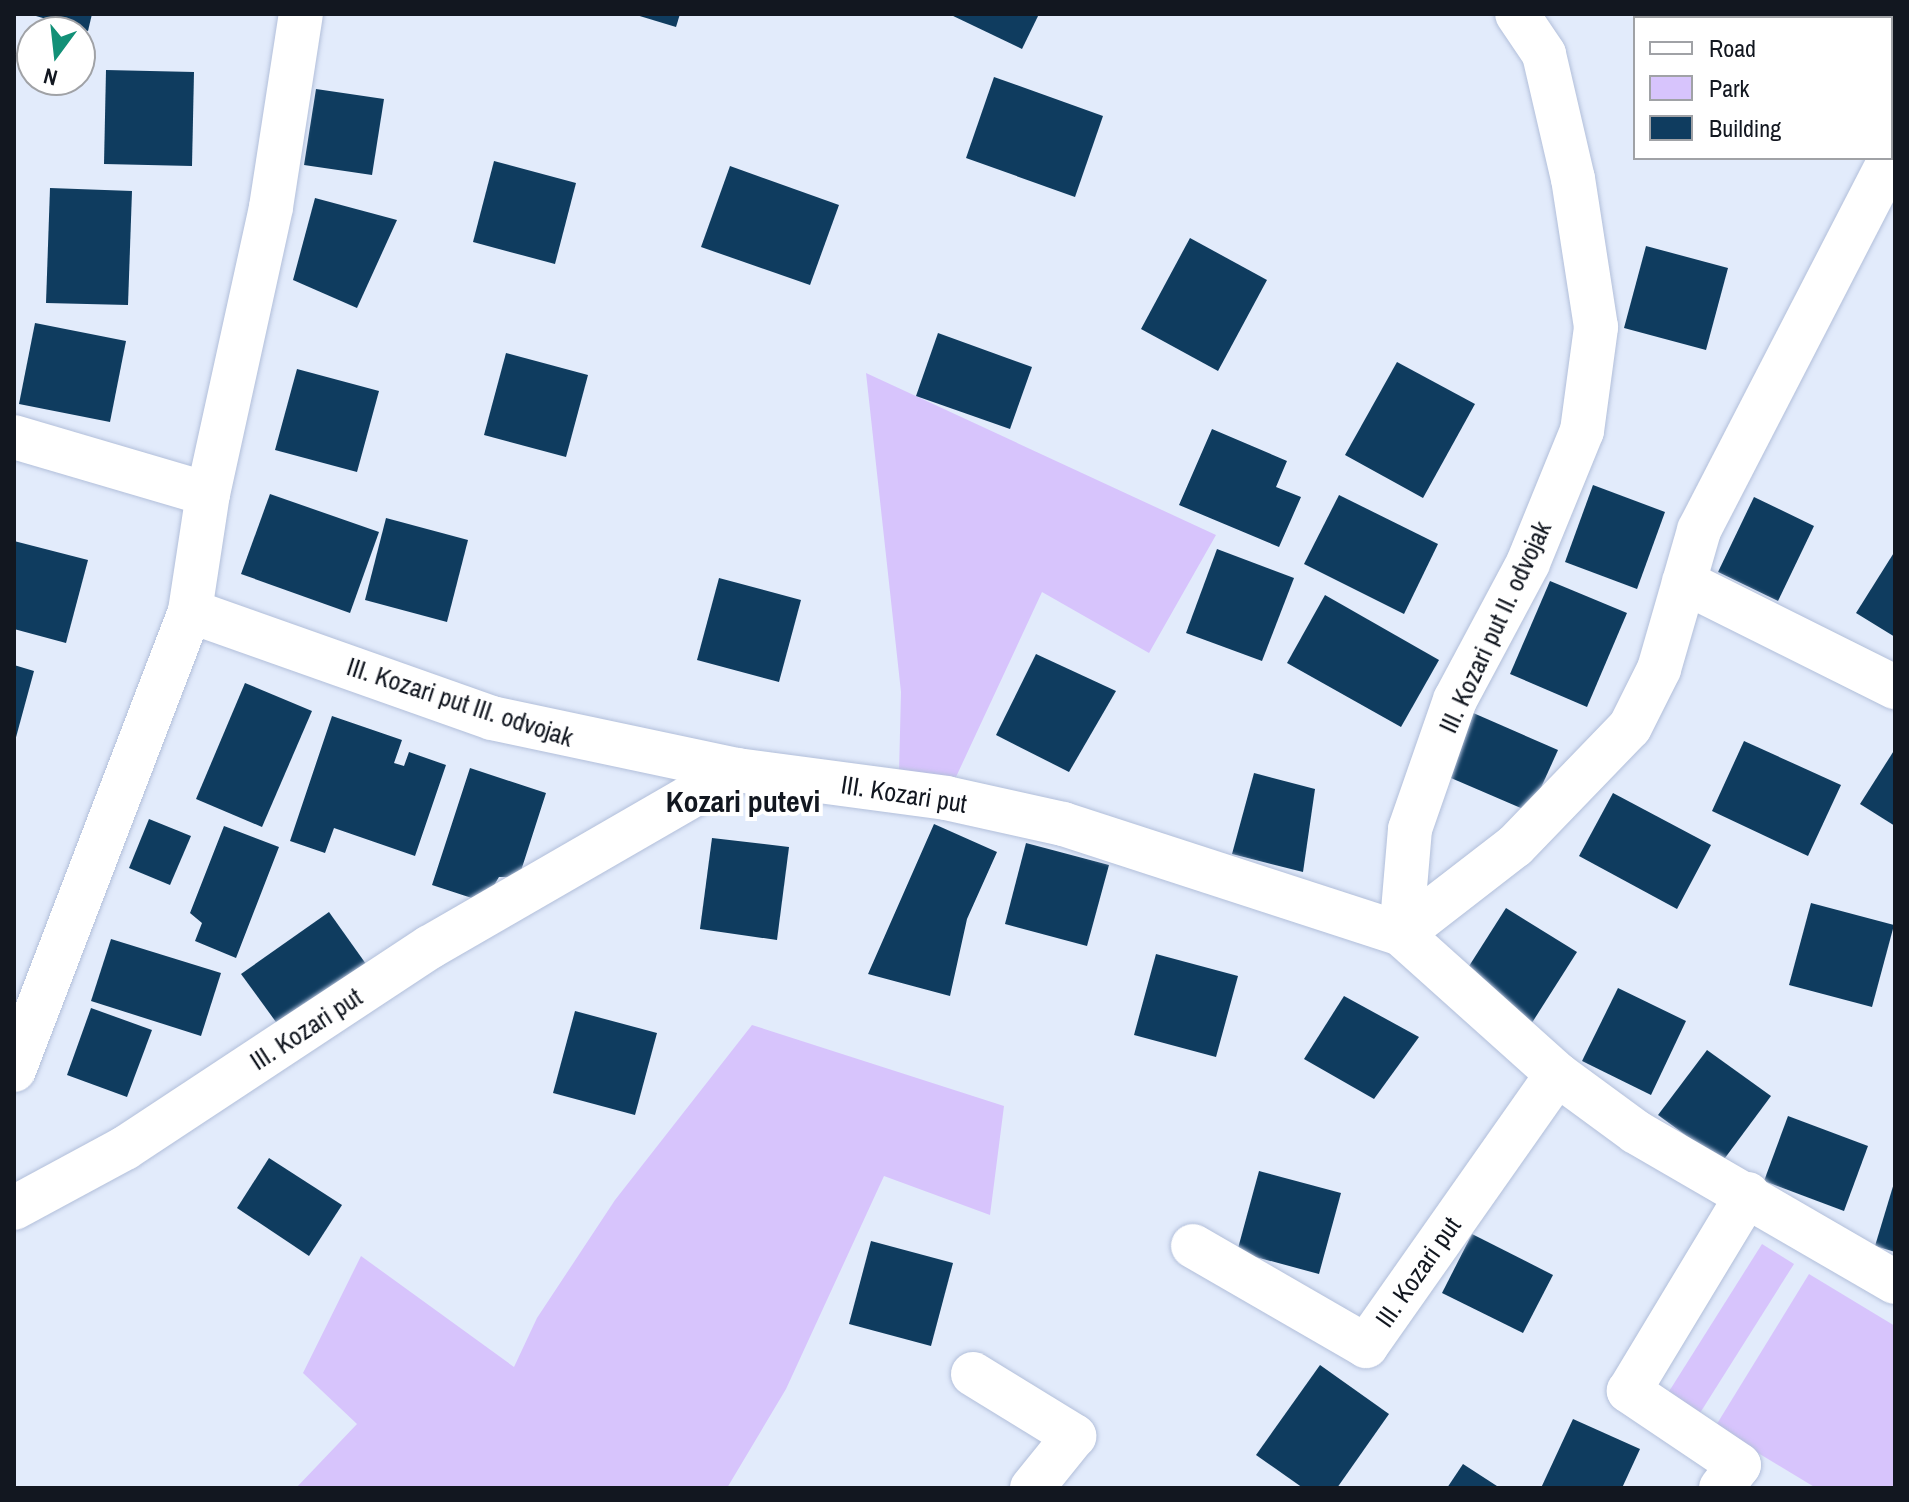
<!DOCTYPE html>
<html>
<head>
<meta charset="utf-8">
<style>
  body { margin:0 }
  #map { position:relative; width:1909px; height:1502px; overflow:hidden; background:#e2ebfb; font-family:"Archivo Narrow",sans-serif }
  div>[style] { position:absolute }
  .green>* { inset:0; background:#d7c4fc }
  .building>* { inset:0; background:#0f3c5f }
  .roads { filter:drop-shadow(0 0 2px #b2bfda) drop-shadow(0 0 2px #b2bfda) }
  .minor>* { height:44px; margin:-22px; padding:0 22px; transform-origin:22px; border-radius:22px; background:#fff }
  span { translate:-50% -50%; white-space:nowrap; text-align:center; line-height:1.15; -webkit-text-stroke:8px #fff; paint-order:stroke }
  .street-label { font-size:26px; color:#121720 }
  .quarter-label { font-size:30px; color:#121720; font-weight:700 }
  .frame { position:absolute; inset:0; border:16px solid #121720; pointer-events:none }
  .legend { position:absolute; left:1633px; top:16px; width:260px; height:144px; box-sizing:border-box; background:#fff; border:2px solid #a0a2a6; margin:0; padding:10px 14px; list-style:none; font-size:24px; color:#121720 }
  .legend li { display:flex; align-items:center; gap:16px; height:40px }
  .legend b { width:40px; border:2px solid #a0a2a6 }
  .north { position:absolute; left:16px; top:16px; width:80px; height:80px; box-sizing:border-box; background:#fff; border:2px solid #a0a2a6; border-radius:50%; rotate:195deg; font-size:22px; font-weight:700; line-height:32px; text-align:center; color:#121720 }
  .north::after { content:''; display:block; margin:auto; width:28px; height:36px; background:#129077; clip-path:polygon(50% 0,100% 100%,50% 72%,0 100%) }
</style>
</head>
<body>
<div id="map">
  <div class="green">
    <i style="clip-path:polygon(866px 373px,1216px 535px,1149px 653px,1042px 592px,956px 777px,899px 773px,901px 692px)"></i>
    <i style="clip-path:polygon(752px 1025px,1004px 1106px,990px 1215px,884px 1176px,786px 1389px,727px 1488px,296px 1488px,357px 1424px,303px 1373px,361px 1256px,514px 1367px,537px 1318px,615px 1200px)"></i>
    <i style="clip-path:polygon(1762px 1244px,1794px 1264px,1700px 1413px,1668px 1393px)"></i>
    <i style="clip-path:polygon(1809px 1274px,1895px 1326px,1895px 1488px,1816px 1488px,1715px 1427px)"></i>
  </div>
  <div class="building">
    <i style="clip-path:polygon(29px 14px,92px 14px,88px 31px)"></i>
    <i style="clip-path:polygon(633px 14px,680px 14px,676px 27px)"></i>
    <i style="clip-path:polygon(949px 14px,1039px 14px,1022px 49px)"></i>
    <i style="clip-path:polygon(106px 70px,194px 72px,192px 166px,104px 164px)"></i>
    <i style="clip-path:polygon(994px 77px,1103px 116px,1075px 197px,966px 158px)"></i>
    <i style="clip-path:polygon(316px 89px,384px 99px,372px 175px,304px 165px)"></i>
    <i style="clip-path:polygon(494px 161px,576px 183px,555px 264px,473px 242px)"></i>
    <i style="clip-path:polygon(730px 166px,839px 205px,810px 285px,701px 247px)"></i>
    <i style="clip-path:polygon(50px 188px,132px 191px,128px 305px,46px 303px)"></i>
    <i style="clip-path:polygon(315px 198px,397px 220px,357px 308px,293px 280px)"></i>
    <i style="clip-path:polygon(1190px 238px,1267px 280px,1218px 371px,1141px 329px)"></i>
    <i style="clip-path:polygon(1646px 246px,1728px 268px,1706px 350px,1624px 328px)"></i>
    <i style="clip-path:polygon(35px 323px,126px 341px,110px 422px,19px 404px)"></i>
    <i style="clip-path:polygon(938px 333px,1032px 367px,1010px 429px,916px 396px)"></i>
    <i style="clip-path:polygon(506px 353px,588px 375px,566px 457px,484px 435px)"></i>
    <i style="clip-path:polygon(1397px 362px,1475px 404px,1423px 498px,1345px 455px)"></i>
    <i style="clip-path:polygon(297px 369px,379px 391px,357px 472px,275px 450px)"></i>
    <i style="clip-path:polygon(1212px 429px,1287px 461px,1276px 487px,1301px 497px,1279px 547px,1179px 505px)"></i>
    <i style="clip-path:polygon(1593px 485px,1665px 512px,1637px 589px,1565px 562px)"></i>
    <i style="clip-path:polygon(270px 494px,379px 532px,350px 613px,241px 574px)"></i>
    <i style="clip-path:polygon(1339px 495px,1438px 544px,1404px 614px,1304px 564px)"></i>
    <i style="clip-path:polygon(1754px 497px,1814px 526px,1778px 601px,1718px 572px)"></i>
    <i style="clip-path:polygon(386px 518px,468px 540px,447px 622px,365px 600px)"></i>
    <i style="clip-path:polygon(14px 541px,88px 560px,66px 643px,14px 629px)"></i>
    <i style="clip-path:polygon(1217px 549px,1294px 578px,1262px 661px,1186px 633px)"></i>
    <i style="clip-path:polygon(1895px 551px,1895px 637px,1856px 613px)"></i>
    <i style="clip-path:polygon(719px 578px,801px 600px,779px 682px,697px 660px)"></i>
    <i style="clip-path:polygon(1550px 581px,1627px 613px,1587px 707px,1510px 674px)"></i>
    <i style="clip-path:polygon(1325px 595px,1439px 660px,1401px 727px,1287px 663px)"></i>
    <i style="clip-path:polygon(1036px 654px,1116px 691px,1069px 772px,996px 735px)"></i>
    <i style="clip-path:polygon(14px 665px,34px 671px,15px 741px,14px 741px)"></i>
    <i style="clip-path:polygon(245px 683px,312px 711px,262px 827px,196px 799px)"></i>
    <i style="clip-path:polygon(1471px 712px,1558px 750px,1530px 812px,1444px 775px)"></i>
    <i style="clip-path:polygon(332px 716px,402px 740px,394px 763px,404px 766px,409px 752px,446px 765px,415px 856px,334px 828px,325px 853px,290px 841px)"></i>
    <i style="clip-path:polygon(1744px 741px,1841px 785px,1808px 856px,1712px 811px)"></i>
    <i style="clip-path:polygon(1895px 749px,1895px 826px,1860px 804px)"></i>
    <i style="clip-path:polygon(470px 768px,546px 793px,519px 877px,499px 877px,484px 902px,432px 885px)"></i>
    <i style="clip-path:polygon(1254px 773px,1315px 789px,1303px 872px,1232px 854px)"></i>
    <i style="clip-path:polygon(1613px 793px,1711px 845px,1677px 909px,1579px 856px)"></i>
    <i style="clip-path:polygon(149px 819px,191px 836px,170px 885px,129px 868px)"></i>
    <i style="clip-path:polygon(934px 824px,997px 852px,967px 919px,950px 996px,868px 974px)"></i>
    <i style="clip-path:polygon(224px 826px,279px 847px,236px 958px,195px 941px,202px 923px,190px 913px)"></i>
    <i style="clip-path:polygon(712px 838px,789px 847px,777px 940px,700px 929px)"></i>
    <i style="clip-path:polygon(1026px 843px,1109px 865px,1087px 946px,1005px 924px)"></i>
    <i style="clip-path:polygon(1811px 903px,1894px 925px,1872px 1007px,1789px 985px)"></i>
    <i style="clip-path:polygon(1506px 908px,1577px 952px,1528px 1029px,1457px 985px)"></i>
    <i style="clip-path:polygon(329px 912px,371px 971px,284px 1033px,241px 974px)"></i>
    <i style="clip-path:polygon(111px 939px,221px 973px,201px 1036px,91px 1001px)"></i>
    <i style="clip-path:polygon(1156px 954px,1238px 976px,1216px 1057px,1134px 1035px)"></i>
    <i style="clip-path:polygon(1618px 988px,1686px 1021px,1651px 1095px,1582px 1061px)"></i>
    <i style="clip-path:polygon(1344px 996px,1419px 1037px,1374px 1099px,1304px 1059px)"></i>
    <i style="clip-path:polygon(91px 1008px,152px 1030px,127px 1097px,67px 1075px)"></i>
    <i style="clip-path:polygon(575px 1011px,657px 1033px,635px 1115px,553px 1093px)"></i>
    <i style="clip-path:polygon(1707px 1050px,1771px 1096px,1722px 1162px,1658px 1115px)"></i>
    <i style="clip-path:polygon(1788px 1116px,1868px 1146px,1844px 1211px,1764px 1181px)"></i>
    <i style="clip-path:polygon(269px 1158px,342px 1205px,309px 1256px,237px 1208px)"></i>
    <i style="clip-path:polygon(1259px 1171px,1341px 1193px,1319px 1274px,1237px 1252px)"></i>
    <i style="clip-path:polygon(1894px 1183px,1895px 1183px,1895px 1252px,1875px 1246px)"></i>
    <i style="clip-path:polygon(1472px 1234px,1553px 1275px,1523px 1333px,1442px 1293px)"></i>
    <i style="clip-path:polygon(871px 1241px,953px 1263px,931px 1346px,849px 1324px)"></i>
    <i style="clip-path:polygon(1320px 1365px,1389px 1414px,1337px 1488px,1303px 1488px,1256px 1455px)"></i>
    <i style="clip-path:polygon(1573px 1419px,1640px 1449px,1622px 1488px,1541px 1488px)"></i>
    <i style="clip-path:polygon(1463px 1464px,1500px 1488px,1447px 1488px)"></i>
  </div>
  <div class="roads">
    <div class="minor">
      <i style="left:14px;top:437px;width:202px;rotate:16.4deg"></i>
      <i style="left:1684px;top:582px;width:236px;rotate:26.5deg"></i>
      <i style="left:190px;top:611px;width:320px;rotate:19.5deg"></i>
      <i style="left:492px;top:718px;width:250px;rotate:12deg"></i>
      <i style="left:1401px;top:934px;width:105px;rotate:-85.1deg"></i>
      <i style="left:1410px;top:829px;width:137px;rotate:-70.8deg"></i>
      <i style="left:1455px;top:700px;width:155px;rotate:-61.9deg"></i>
      <i style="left:1528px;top:563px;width:143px;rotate:-67.8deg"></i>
      <i style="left:1582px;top:431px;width:105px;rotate:-82.3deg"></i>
      <i style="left:1596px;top:327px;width:150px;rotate:-98.8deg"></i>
      <i style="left:1573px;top:179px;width:128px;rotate:-103.1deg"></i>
      <i style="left:1544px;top:54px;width:48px;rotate:-124deg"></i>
      <i style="left:1401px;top:934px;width:144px;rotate:-37.7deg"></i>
      <i style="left:1515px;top:846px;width:165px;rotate:-46deg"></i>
      <i style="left:1630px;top:727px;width:65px;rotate:-63.4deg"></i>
      <i style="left:1659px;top:669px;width:145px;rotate:-73.9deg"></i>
      <i style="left:1699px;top:530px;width:419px;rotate:-62.7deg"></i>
      <i style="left:14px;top:1070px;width:492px;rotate:-69deg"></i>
      <i style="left:190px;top:611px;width:118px;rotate:-81.3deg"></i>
      <i style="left:208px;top:494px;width:294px;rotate:-77.6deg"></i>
      <i style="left:271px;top:207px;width:195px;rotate:-81.2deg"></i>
      <i style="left:14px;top:1208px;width:126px;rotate:-28.4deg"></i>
      <i style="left:125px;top:1148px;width:365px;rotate:-33.4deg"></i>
      <i style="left:430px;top:947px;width:354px;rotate:-30deg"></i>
      <i style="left:737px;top:770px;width:211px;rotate:7.6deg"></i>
      <i style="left:946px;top:798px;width:120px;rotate:12.5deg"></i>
      <i style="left:1063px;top:824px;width:355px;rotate:18deg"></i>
      <i style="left:1401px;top:934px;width:210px;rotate:41.9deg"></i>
      <i style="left:1557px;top:1074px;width:98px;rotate:36.3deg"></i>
      <i style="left:1636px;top:1132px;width:299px;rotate:30.1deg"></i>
      <i style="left:1193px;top:1246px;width:200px;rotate:30deg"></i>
      <i style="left:1366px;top:1346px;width:332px;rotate:-54.9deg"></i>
      <i style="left:973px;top:1374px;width:119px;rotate:31.5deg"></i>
      <i style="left:1074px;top:1436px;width:67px;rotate:128.9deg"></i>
      <i style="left:1721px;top:1488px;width:29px;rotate:-52deg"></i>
      <i style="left:1739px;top:1465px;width:133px;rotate:-146.1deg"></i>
      <i style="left:1629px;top:1391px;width:230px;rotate:-58.9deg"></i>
    </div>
  </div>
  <div class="street-label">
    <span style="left:1495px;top:627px;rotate:-65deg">III. Kozari put II. odvojak</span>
    <span style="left:460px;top:702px;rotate:18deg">III. Kozari put III. odvojak</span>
    <span style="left:904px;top:794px;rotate:9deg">III. Kozari put</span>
    <span style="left:306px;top:1029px;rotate:-33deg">III. Kozari put</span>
    <span style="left:1418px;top:1272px;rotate:-55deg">III. Kozari put</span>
  </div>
  <div class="quarter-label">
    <span style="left:743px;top:801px">Kozari putevi</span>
  </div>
  <div class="frame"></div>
  <ul class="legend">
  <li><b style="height:10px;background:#fff"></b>Road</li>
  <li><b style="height:22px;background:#d7c4fc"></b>Park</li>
  <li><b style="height:22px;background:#0f3c5f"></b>Building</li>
  </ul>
  <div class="north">N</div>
</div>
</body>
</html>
